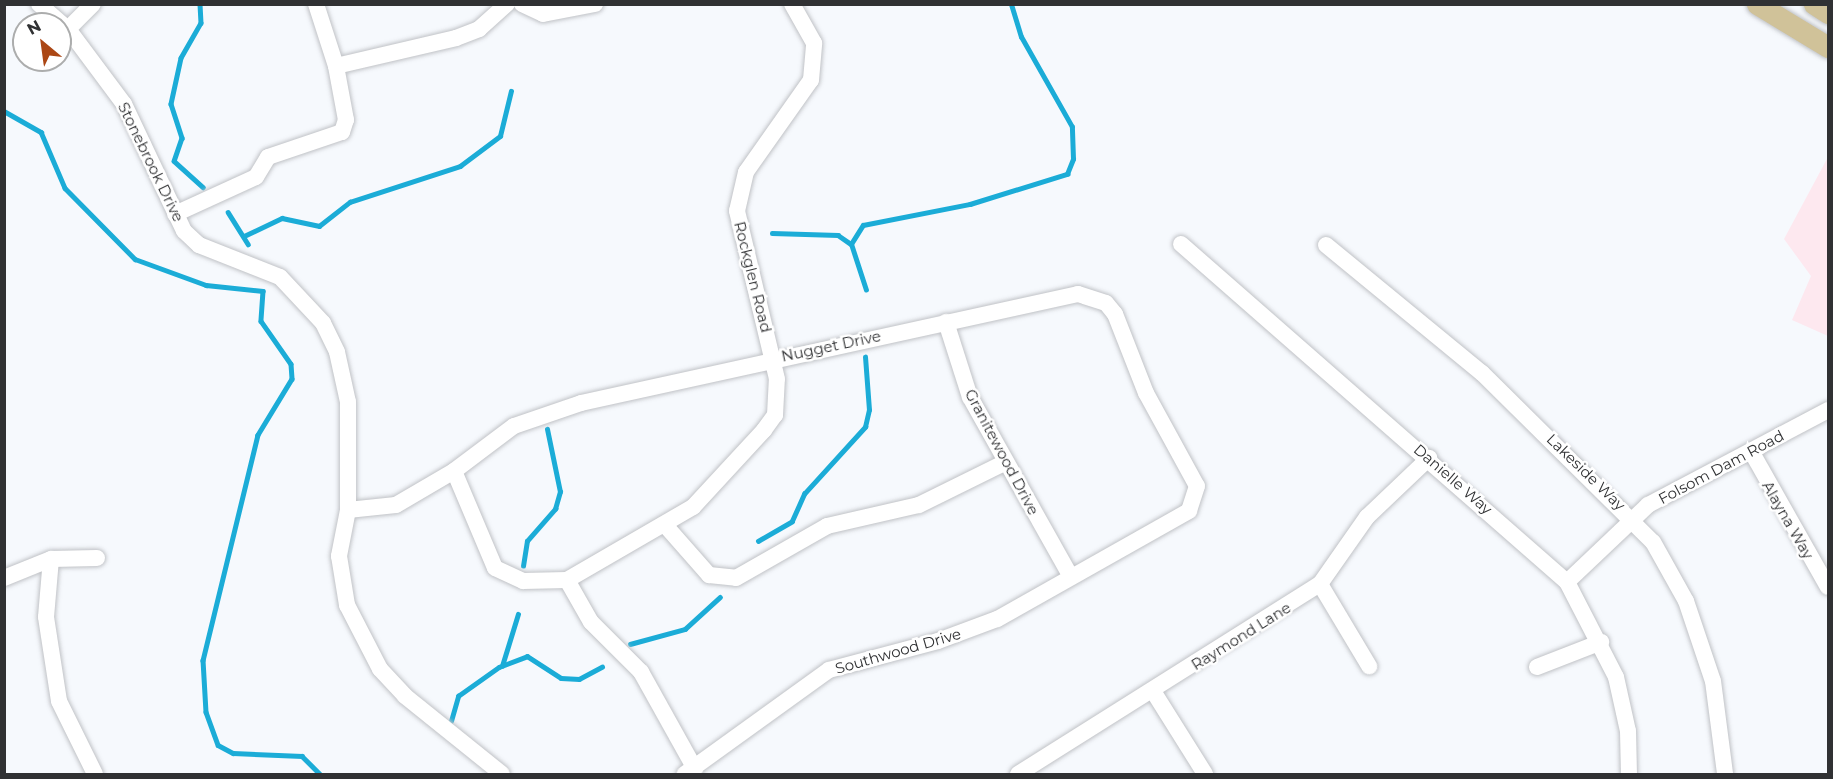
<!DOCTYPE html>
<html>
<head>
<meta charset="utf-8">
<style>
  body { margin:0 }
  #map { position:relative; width:1833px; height:779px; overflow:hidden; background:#f6f9fd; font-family:Montserrat,sans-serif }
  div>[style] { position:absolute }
  .commercial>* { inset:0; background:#fde8ef }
  .stream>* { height:4.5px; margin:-2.25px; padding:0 2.25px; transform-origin:2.25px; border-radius:2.25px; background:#1bacd7 }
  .roads { filter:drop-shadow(0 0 2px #c0c2c6) drop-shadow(0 0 2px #c0c2c6) }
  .minor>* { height:16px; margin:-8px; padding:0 8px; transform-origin:8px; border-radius:8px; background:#fff }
  .major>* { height:21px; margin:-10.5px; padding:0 10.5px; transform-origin:10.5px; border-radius:10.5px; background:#d0c299 }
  span { translate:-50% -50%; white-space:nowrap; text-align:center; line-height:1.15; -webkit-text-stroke:5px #fff; paint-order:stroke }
  .street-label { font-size:15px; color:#303133 }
  .frame { position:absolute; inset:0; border:6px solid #303133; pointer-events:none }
  .north { position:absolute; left:12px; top:12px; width:60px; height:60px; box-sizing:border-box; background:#fff; border:2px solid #acadad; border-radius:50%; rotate:331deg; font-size:16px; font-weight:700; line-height:24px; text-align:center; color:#303133 }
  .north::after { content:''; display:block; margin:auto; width:21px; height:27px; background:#ab4715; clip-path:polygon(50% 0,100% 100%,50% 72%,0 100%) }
</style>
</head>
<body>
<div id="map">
  <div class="commercial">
    <i style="clip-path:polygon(1828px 157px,1828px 336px,1792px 320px,1811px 276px,1784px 239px)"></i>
  </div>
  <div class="stream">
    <i style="left:200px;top:4px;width:19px;rotate:87deg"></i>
    <i style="left:201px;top:23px;width:40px;rotate:119.7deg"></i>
    <i style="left:181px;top:58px;width:47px;rotate:102.3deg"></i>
    <i style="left:171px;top:104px;width:36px;rotate:72deg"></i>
    <i style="left:182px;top:138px;width:24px;rotate:109deg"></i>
    <i style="left:174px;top:161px;width:39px;rotate:42deg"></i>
    <i style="left:4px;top:111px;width:43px;rotate:29.6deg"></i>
    <i style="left:41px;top:132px;width:61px;rotate:66.8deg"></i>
    <i style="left:65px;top:188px;width:100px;rotate:45.4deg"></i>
    <i style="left:135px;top:259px;width:76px;rotate:20.1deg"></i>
    <i style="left:206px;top:285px;width:57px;rotate:6deg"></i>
    <i style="left:263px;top:291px;width:30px;rotate:94deg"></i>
    <i style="left:261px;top:321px;width:52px;rotate:55.1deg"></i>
    <i style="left:291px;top:364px;width:15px;rotate:86deg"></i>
    <i style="left:292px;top:379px;width:66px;rotate:121.3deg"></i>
    <i style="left:258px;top:435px;width:232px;rotate:103.7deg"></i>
    <i style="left:203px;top:660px;width:52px;rotate:86.7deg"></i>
    <i style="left:206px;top:712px;width:35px;rotate:70deg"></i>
    <i style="left:218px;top:745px;width:17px;rotate:28deg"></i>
    <i style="left:233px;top:753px;width:69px;rotate:2.5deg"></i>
    <i style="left:302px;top:756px;width:25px;rotate:45deg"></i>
    <i style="left:228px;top:212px;width:38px;rotate:58deg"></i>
    <i style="left:772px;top:233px;width:66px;rotate:1.7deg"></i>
    <i style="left:838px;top:235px;width:16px;rotate:35deg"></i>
    <i style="left:244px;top:236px;width:42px;rotate:-25.3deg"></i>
    <i style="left:282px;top:218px;width:38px;rotate:12deg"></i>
    <i style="left:319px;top:226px;width:39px;rotate:-38deg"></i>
    <i style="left:350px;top:202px;width:116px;rotate:-18.1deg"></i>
    <i style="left:460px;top:166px;width:50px;rotate:-36.9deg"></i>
    <i style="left:500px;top:136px;width:46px;rotate:-76.3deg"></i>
    <i style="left:866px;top:290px;width:48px;rotate:-108.1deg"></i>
    <i style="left:851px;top:244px;width:22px;rotate:-58deg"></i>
    <i style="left:863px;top:225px;width:109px;rotate:-11.1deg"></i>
    <i style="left:970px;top:204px;width:102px;rotate:-17.2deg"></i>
    <i style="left:1067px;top:174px;width:16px;rotate:-68deg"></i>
    <i style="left:1073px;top:159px;width:32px;rotate:-92deg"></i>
    <i style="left:1072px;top:127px;width:103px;rotate:-119.5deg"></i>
    <i style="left:1021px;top:37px;width:34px;rotate:-107deg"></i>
    <i style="left:758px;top:541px;width:39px;rotate:-30deg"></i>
    <i style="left:792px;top:521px;width:30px;rotate:-66deg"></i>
    <i style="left:804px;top:494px;width:91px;rotate:-47.7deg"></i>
    <i style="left:865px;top:427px;width:17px;rotate:-77deg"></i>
    <i style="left:869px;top:410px;width:53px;rotate:-94.3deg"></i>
    <i style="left:523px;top:566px;width:25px;rotate:-81deg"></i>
    <i style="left:527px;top:541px;width:43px;rotate:-48.8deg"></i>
    <i style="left:555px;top:509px;width:18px;rotate:-74deg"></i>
    <i style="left:560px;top:492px;width:64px;rotate:-101.7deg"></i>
    <i style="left:630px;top:644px;width:57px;rotate:-15.3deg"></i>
    <i style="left:685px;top:629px;width:47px;rotate:-42.4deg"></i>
    <i style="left:502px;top:666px;width:54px;rotate:-72.9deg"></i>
    <i style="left:451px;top:721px;width:26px;rotate:-74deg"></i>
    <i style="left:458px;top:696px;width:50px;rotate:-35.3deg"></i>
    <i style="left:499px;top:667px;width:30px;rotate:-21deg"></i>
    <i style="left:527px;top:656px;width:40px;rotate:32.9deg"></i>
    <i style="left:561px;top:678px;width:18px;rotate:3deg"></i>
    <i style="left:579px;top:679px;width:26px;rotate:-28deg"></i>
  </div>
  <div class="roads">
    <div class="minor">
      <i style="left:39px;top:4px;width:38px;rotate:41deg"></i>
      <i style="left:68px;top:29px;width:94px;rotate:53.3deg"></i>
      <i style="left:124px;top:104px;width:140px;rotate:64.7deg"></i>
      <i style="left:184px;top:231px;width:21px;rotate:43deg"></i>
      <i style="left:199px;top:245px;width:87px;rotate:21.6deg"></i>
      <i style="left:280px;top:277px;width:63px;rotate:46.9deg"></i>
      <i style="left:323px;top:323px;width:32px;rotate:64deg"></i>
      <i style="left:337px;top:352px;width:51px;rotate:77.6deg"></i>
      <i style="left:348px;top:402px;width:108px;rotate:90deg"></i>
      <i style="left:348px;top:510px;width:47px;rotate:101.1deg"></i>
      <i style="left:339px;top:556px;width:50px;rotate:80.7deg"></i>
      <i style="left:347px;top:605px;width:72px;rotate:62.7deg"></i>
      <i style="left:380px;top:669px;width:37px;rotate:47deg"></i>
      <i style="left:405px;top:696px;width:124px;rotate:38.8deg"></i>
      <i style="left:522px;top:4px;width:23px;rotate:25deg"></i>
      <i style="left:543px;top:14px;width:53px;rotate:-10.9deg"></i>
      <i style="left:68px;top:29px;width:35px;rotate:-45deg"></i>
      <i style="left:336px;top:66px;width:123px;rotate:-13.1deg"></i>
      <i style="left:456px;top:38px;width:25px;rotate:-21deg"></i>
      <i style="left:479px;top:29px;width:38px;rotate:-42deg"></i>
      <i style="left:175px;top:214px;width:89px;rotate:-24.6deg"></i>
      <i style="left:256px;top:177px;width:23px;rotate:-59deg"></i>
      <i style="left:268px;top:157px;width:78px;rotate:-18.7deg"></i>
      <i style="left:342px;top:132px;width:13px;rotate:-72deg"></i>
      <i style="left:346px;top:120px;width:55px;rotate:-100.5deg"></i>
      <i style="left:336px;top:66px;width:65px;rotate:-107.9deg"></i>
      <i style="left:1181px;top:244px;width:513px;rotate:41.21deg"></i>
      <i style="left:1567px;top:582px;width:107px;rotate:62.7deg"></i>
      <i style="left:1616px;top:677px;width:55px;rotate:77.5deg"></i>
      <i style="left:1628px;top:731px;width:43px;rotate:88.7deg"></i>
      <i style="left:1326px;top:245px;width:202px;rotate:39.4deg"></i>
      <i style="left:1482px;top:373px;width:240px;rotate:44.7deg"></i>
      <i style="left:1653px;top:542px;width:68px;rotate:60.8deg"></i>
      <i style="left:1686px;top:601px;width:84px;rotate:71.4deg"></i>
      <i style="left:1713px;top:681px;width:94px;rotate:82.6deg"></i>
      <i style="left:946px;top:322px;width:79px;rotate:72.3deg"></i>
      <i style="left:970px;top:397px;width:206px;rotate:60.7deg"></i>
      <i style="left:1751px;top:451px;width:156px;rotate:60.5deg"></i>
      <i style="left:454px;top:471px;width:105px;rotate:67.1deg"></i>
      <i style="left:495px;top:568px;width:31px;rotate:25deg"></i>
      <i style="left:523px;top:581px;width:44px;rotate:-1.3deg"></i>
      <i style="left:567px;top:580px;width:146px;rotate:-30.1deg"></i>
      <i style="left:693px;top:507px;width:105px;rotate:-47.3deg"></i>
      <i style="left:764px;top:430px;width:19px;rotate:-54deg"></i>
      <i style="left:775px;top:415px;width:36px;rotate:-87deg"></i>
      <i style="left:777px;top:379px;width:173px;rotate:-103.4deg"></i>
      <i style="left:737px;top:211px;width:40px;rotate:-77deg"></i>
      <i style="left:746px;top:172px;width:113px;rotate:-54.8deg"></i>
      <i style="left:811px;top:80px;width:37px;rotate:-85deg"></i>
      <i style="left:814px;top:43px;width:45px;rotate:-119.4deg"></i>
      <i style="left:348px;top:510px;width:48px;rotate:-5.9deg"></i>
      <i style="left:396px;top:505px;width:67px;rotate:-30.4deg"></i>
      <i style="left:454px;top:471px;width:75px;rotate:-36.9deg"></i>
      <i style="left:514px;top:426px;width:71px;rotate:-18.9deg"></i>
      <i style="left:581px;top:403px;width:509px;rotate:-12.37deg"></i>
      <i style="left:1078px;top:294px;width:29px;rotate:18deg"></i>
      <i style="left:1106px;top:303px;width:14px;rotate:51deg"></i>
      <i style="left:1115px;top:314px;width:85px;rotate:68.6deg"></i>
      <i style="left:1146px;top:393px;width:106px;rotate:61.3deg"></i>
      <i style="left:1197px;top:486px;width:26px;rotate:108deg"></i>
      <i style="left:1189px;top:511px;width:220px;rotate:150.6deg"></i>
      <i style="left:997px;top:619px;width:63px;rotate:159.6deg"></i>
      <i style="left:938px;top:641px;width:113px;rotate:165.1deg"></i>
      <i style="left:829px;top:670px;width:178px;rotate:144.2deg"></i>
      <i style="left:665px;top:525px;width:67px;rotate:48.7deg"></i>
      <i style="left:709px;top:575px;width:27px;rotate:6deg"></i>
      <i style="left:736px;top:578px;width:105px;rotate:-29.7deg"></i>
      <i style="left:827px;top:526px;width:94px;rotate:-12.9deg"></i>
      <i style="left:919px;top:505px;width:97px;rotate:-26.3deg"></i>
      <i style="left:4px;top:578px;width:51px;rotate:-22deg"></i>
      <i style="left:567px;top:580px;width:48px;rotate:60.3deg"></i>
      <i style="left:591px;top:622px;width:71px;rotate:45deg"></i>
      <i style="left:641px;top:672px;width:111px;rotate:60.9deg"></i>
      <i style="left:1567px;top:582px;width:112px;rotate:-43.5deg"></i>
      <i style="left:1648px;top:505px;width:204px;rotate:-27.8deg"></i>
      <i style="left:1320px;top:584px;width:96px;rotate:59.1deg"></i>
      <i style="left:1537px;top:667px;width:69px;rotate:-21.3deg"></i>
      <i style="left:1153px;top:691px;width:98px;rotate:57.9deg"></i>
      <i style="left:95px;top:774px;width:81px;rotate:-116.3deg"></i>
      <i style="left:59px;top:701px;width:85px;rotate:-98.8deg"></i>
      <i style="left:46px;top:617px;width:58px;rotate:-85.1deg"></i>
      <i style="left:51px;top:559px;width:46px;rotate:-1.2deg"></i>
      <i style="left:1018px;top:774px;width:357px;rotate:-32.2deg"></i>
      <i style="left:1320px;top:584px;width:82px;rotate:-55deg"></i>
      <i style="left:1367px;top:517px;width:86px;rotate:-43.6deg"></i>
    </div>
    <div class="major">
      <i style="left:1757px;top:4px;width:83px;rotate:31.2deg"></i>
      <i style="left:1814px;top:4px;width:17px;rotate:33deg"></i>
    </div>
  </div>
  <div class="street-label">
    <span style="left:151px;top:162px;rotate:64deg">Stonebrook Drive</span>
    <span style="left:753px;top:277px;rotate:76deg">Rockglen Road</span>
    <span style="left:831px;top:346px;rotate:-12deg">Nugget Drive</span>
    <span style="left:1002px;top:452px;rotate:62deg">Granitewood Drive</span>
    <span style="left:1721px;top:467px;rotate:-28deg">Folsom Dam Road</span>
    <span style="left:1586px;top:472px;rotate:44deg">Lakeside Way</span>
    <span style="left:1453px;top:479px;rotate:41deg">Danielle Way</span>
    <span style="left:1788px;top:520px;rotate:60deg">Alayna Way</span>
    <span style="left:1241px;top:636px;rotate:-32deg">Raymond Lane</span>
    <span style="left:898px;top:651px;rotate:-16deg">Southwood Drive</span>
  </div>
  <div class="frame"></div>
  <div class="north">N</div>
</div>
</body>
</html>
